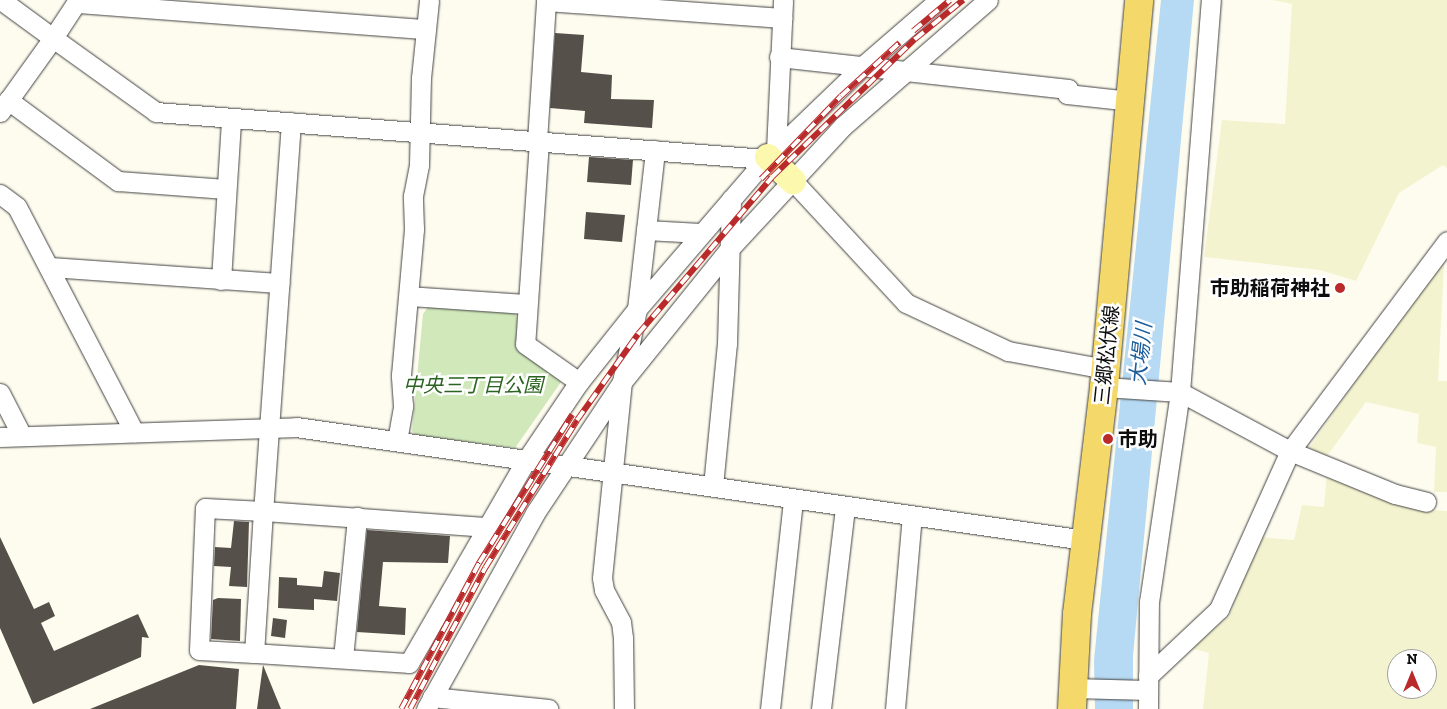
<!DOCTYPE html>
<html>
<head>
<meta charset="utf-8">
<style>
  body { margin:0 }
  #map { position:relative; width:1447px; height:709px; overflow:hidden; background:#fefcef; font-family:"Zilla Slab","Noto Sans JP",serif }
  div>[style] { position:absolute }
  .farmland>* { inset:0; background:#f4f3d0 }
  .green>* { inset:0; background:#d0e8ba }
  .water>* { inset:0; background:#b6daf4 }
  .building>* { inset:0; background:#56504b }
  .roads { filter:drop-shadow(0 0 1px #414141) drop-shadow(0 0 1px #414141) }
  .street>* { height:19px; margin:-9.5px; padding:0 9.5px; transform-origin:9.5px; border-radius:9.5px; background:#fff }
  .secondary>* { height:26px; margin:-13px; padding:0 13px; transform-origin:13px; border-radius:13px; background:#fcf8ad }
  .primary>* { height:28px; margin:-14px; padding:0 14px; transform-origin:14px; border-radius:14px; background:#f4d96a }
  .rail>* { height:5.5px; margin-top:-2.75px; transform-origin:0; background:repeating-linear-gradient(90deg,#fff 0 11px,#ba2a2a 0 22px); box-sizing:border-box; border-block:1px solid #ba2a2a }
  .dots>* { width:14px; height:14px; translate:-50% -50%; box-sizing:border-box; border:2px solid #fff; border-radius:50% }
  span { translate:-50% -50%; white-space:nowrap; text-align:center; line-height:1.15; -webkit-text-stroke:5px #fff; paint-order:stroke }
  .poi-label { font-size:20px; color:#0e0e0e; font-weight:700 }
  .right { translate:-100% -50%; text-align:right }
  .left { translate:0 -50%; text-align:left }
  .street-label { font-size:20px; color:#0e0e0e }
  .park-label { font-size:20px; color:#2b6420; font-style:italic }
  .water-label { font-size:21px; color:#1b5d9c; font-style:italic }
  .north { position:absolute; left:1387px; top:649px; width:50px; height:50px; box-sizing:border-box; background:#fff; border:1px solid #9f9f9f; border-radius:50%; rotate:0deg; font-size:14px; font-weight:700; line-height:20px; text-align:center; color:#0e0e0e }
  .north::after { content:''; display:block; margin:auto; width:18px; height:22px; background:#ba2a2a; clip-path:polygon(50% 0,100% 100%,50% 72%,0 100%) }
</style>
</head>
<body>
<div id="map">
  <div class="farmland">
    <i style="clip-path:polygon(1273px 0,1447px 0,1447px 168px,1443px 165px,1399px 193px,1356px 281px,1320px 270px,1204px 257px,1222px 120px,1285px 124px,1292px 4px)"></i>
    <i style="clip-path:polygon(1438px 263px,1444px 264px,1438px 381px,1447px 381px,1447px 492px,1434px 492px,1436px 447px,1417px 443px,1419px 414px,1366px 402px,1327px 456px,1309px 448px)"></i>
    <i style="clip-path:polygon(evenodd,1327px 471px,1421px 509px,1447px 511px,1447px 709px,1203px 709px,1209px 653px,1191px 648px,1229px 616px,1259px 537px,1294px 540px,1302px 505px,1324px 507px,1327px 471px,1397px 659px,1427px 659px,1427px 689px,1397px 689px,1397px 659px)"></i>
  </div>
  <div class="green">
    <i style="clip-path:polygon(428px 307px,513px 312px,517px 317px,516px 347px,561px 382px,515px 448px,415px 435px,412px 431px,423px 314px)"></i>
  </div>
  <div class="water">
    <i style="clip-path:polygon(1161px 0,1194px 0,1133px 656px,1133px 709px,1095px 709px,1094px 660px)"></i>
  </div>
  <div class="building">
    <i style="clip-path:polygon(555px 33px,584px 35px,581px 72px,612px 75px,611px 99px,654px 100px,652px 128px,584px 123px,585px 111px,550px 108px)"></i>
    <i style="clip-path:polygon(589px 157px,633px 160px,631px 185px,587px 182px)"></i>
    <i style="clip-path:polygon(586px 212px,625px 215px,622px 242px,584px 239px)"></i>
    <i style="clip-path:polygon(234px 521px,249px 522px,247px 587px,229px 586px,231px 567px,214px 566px,215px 547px,231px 548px)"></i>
    <i style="clip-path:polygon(367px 530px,450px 536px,448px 563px,383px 562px,379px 606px,406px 608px,405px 635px,357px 632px)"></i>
    <i style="clip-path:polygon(0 537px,34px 609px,49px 602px,55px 616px,41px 623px,54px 651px,138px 614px,149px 638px,142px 637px,141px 657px,33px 704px,0 628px)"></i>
    <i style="clip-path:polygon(324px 571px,340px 573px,337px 601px,314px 599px,314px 610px,278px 608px,279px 577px,297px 578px,297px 585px,322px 587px)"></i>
    <i style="clip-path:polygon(218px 598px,241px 599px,240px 641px,211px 639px,213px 600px)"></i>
    <i style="clip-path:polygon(273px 618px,287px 620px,285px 638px,271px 636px)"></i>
    <i style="clip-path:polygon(199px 665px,239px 669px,236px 709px,90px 709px)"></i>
    <i style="clip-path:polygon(263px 665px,281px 709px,257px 709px)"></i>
  </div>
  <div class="roads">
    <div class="street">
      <i style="left:1px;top:0;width:64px;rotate:36.2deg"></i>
      <i style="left:53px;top:38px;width:45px;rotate:-56.7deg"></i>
      <i style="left:546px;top:1px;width:237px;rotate:4.1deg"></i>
      <i style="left:78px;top:3px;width:349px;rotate:4.3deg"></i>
      <i style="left:779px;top:57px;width:291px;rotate:6.3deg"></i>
      <i style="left:1068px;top:89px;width:5px;rotate:101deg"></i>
      <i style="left:1067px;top:94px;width:63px;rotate:6.3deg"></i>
      <i style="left:8px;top:100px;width:137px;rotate:36.4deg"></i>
      <i style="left:118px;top:181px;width:108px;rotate:4.2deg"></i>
      <i style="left:0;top:112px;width:91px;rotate:-54.4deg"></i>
      <i style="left:53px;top:38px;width:127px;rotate:35.7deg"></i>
      <i style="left:156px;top:112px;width:612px;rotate:4.41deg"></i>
      <i style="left:291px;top:122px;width:390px;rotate:94.1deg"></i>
      <i style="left:263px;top:511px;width:142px;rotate:93.6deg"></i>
      <i style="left:254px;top:653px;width:55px;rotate:-176.9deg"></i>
      <i style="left:199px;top:650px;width:142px;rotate:-87.6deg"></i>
      <i style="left:205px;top:508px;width:58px;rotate:3deg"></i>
      <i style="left:263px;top:511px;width:223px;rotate:4.1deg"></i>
      <i style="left:537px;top:141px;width:141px;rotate:-86.3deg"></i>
      <i style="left:539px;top:141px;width:203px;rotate:93.9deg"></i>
      <i style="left:525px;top:344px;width:66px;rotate:35.1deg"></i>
      <i style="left:776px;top:150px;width:150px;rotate:-87.3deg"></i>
      <i style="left:793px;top:181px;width:166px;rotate:47.2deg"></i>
      <i style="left:906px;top:303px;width:113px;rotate:25.2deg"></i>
      <i style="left:1008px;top:351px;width:100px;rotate:10.4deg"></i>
      <i style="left:0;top:194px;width:21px;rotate:37deg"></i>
      <i style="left:17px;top:207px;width:254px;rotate:62.5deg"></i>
      <i style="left:646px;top:230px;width:54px;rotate:3.2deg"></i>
      <i style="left:49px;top:267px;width:231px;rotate:4deg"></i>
      <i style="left:221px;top:280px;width:161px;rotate:-86.4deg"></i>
      <i style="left:409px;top:296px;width:118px;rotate:3.9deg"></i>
      <i style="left:1104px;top:387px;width:76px;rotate:3.8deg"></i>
      <i style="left:1180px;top:392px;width:125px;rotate:28.2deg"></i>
      <i style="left:1290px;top:451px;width:113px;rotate:22.3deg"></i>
      <i style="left:1395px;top:494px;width:32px;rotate:14deg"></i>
      <i style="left:0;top:393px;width:48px;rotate:62.9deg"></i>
      <i style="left:0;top:437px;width:296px;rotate:-1.9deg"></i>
      <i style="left:296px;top:427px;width:797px;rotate:8.15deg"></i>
      <i style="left:397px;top:441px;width:36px;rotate:-80deg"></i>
      <i style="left:403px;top:406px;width:31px;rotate:-94deg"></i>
      <i style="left:401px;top:375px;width:147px;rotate:-84.9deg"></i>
      <i style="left:414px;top:229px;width:33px;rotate:-92deg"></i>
      <i style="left:413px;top:196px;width:32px;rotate:-79deg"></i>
      <i style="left:419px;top:165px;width:87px;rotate:-88.7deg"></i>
      <i style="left:421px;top:78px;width:78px;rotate:-84.1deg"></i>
      <i style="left:713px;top:486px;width:143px;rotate:-84.4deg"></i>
      <i style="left:727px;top:344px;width:145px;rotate:-88.4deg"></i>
      <i style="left:254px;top:653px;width:155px;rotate:3.7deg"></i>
      <i style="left:409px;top:663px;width:236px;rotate:-60deg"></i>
      <i style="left:527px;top:459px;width:93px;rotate:-56deg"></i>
      <i style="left:579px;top:382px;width:93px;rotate:-51.5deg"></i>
      <i style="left:637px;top:309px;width:198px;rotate:-49.3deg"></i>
      <i style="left:766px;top:159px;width:136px;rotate:-43.8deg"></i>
      <i style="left:864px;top:65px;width:99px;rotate:-40.9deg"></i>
      <i style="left:343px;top:658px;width:142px;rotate:-84.3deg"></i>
      <i style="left:1148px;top:676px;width:98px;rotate:-43.3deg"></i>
      <i style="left:1219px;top:609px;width:173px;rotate:-65.8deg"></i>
      <i style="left:1290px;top:451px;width:262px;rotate:-53.2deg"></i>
      <i style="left:1072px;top:688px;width:76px;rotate:1.5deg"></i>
      <i style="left:432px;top:697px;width:117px;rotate:5.9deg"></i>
      <i style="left:426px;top:709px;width:224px;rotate:-60.9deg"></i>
      <i style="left:535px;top:513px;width:157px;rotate:-56.4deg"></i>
      <i style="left:622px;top:382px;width:172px;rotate:-51.1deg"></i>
      <i style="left:730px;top:248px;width:166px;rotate:-47.2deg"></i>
      <i style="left:843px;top:126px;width:192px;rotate:-41deg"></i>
      <i style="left:624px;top:709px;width:71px;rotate:-90.8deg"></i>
      <i style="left:623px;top:638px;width:16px;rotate:-97deg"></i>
      <i style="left:621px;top:622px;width:36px;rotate:-118deg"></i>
      <i style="left:604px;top:590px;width:12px;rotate:-99deg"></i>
      <i style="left:602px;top:578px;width:197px;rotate:-84.2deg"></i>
      <i style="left:622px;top:382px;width:75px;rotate:-78.4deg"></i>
      <i style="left:637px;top:309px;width:160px;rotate:-83.5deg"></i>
      <i style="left:770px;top:709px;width:211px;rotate:-83.7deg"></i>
      <i style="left:821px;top:709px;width:203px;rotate:-83.2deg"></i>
      <i style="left:895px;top:709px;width:194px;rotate:-85deg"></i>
      <i style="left:1148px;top:709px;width:107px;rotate:-89.5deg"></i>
      <i style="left:1149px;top:602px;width:212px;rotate:-81.6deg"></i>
      <i style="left:1180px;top:392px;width:393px;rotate:-85.5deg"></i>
    </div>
    <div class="secondary">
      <i style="left:768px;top:157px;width:35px;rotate:44deg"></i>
    </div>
    <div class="primary">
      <i style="left:1072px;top:709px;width:95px;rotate:-87deg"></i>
      <i style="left:1077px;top:614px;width:229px;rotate:-83.2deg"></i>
      <i style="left:1104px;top:387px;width:389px;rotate:-84.8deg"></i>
    </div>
  </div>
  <div class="rail">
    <i style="left:913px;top:31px;width:48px;rotate:-40deg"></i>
    <i style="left:761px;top:179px;width:115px;rotate:-46.1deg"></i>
    <i style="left:841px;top:96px;width:79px;rotate:-42.4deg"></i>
    <i style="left:401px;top:709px;width:166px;rotate:-61.9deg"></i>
    <i style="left:479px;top:563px;width:175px;rotate:-57.9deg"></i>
    <i style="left:410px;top:709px;width:160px;rotate:-62deg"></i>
    <i style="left:485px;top:568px;width:174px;rotate:-58.1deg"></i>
    <i style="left:577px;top:420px;width:105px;rotate:-54.7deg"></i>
    <i style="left:638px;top:334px;width:206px;rotate:-49.5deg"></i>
    <i style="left:772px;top:177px;width:199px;rotate:-44deg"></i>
    <i style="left:915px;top:39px;width:62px;rotate:-39.1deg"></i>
  </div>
  <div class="dots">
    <i style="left:1340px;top:288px;background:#ba2a2a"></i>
    <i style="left:1108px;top:439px;background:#ba2a2a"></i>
  </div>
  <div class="poi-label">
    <span class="right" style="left:1330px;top:288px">市助稲荷神社</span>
    <span class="left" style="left:1118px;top:439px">市助</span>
  </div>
  <div class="street-label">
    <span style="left:1107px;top:355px;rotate:-84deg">三郷松伏線</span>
  </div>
  <div class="park-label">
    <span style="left:473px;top:385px">中央三丁目公園</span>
  </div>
  <div class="water-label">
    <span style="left:1141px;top:354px;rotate:-84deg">大場川</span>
  </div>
  <div class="north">N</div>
</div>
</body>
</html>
